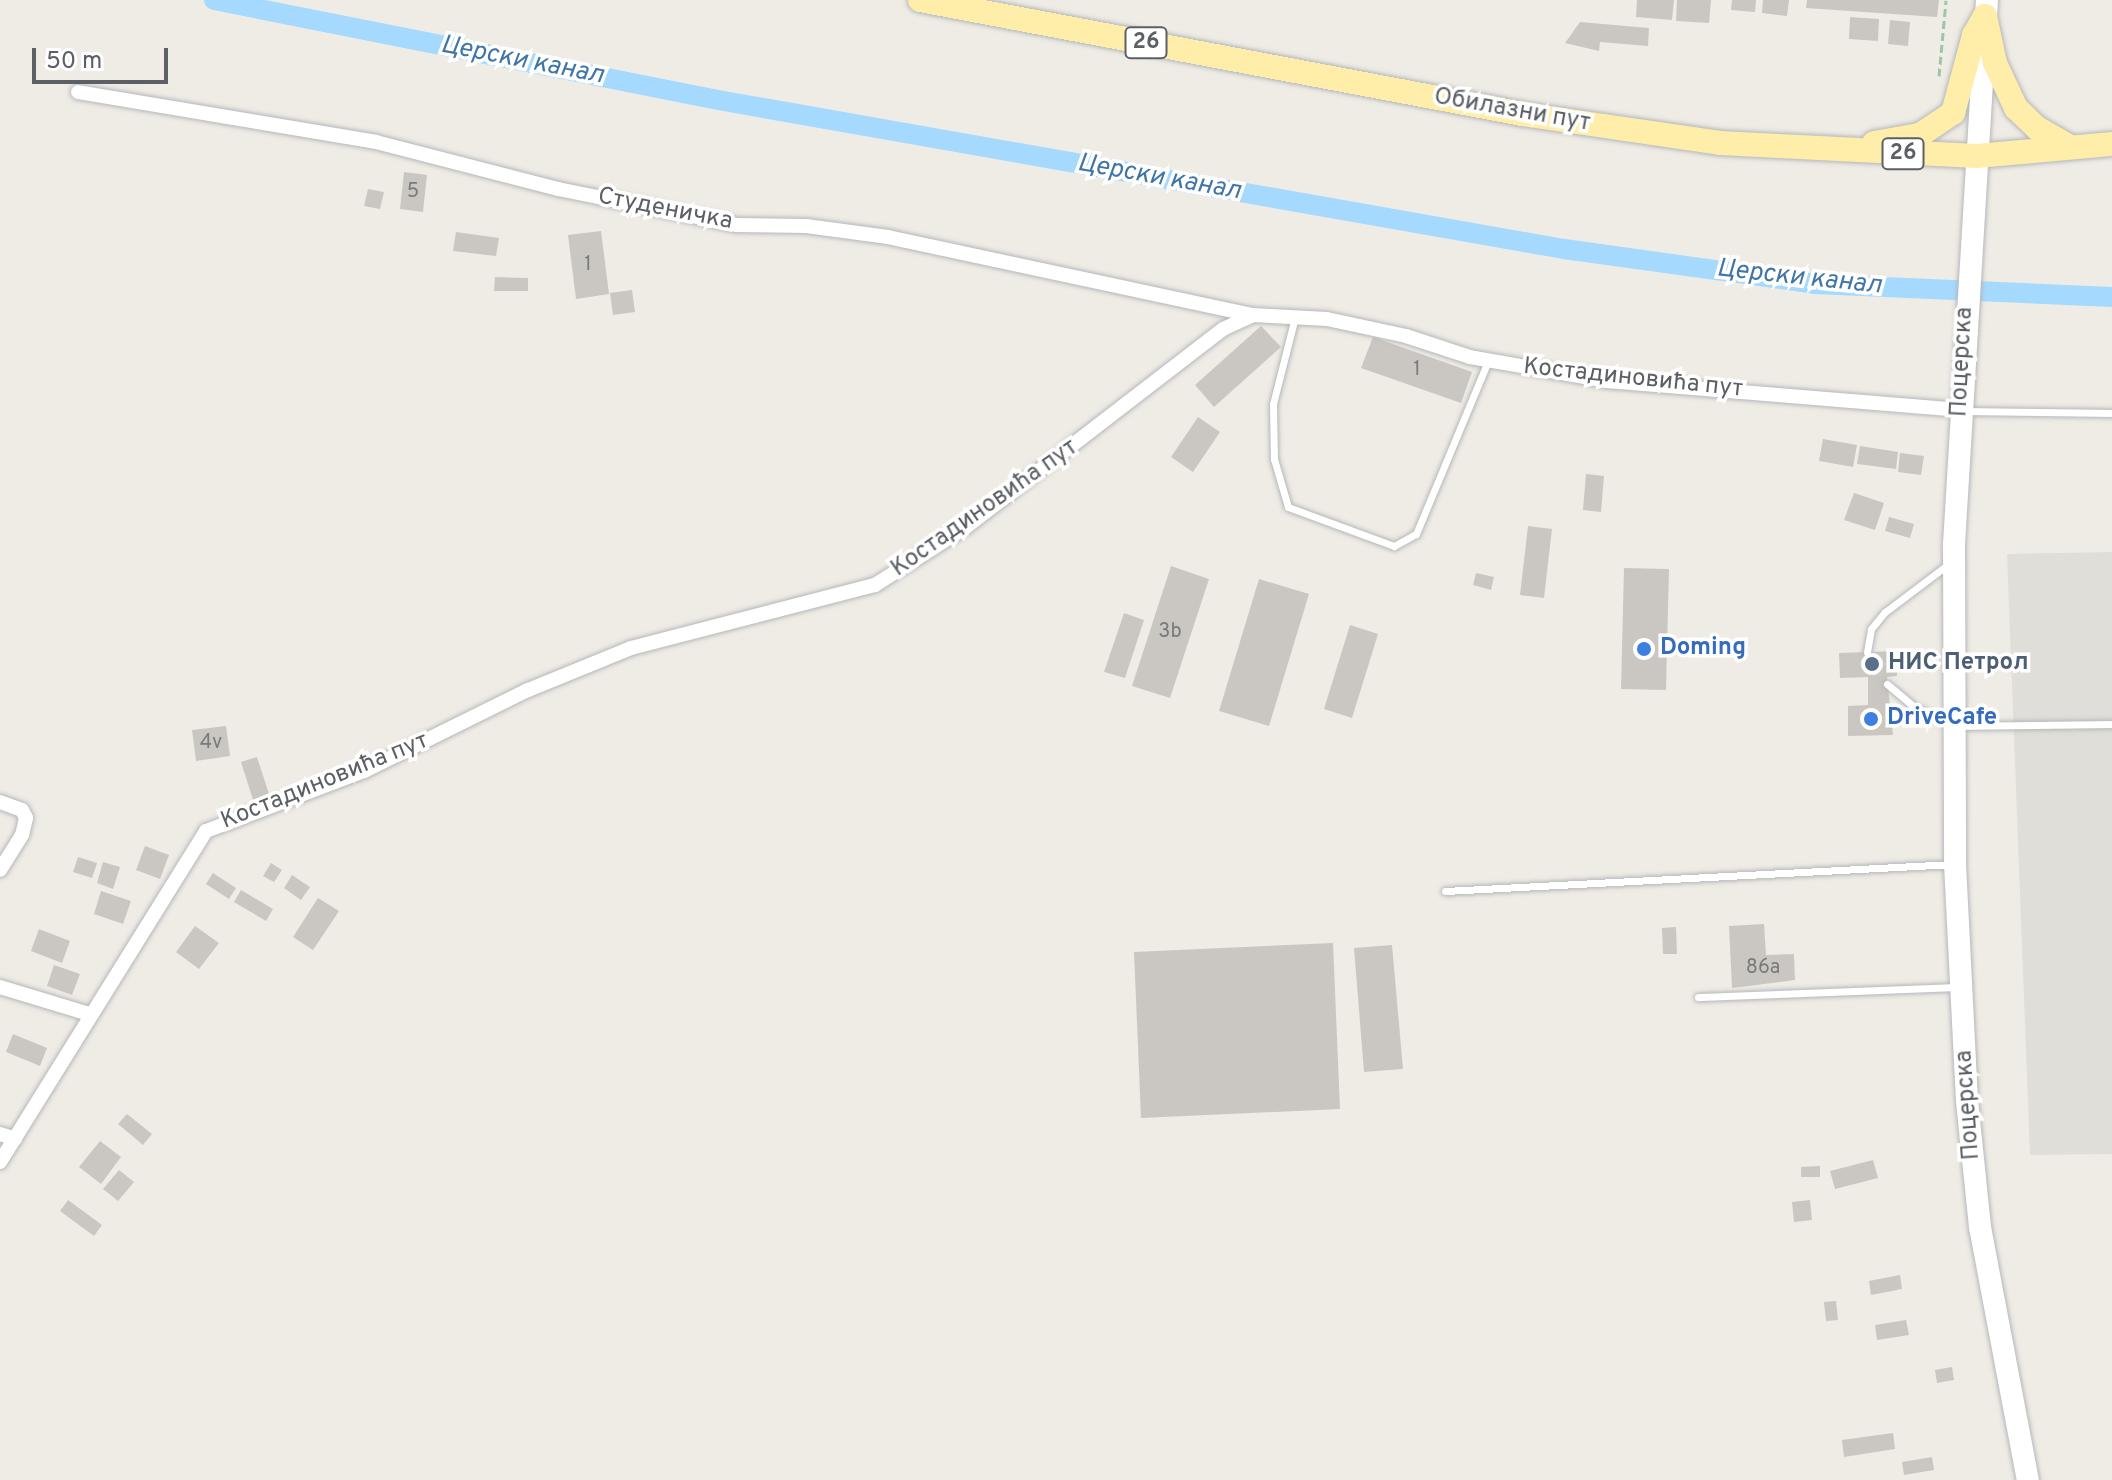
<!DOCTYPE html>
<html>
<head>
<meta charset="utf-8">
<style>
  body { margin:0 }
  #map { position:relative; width:2112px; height:1480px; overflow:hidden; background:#efece5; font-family:Overpass,sans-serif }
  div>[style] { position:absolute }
  .industrial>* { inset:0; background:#e0ded9 }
  .canal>* { height:20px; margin:-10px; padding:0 10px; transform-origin:10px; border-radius:10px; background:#a5dafe }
  .building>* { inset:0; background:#cac7c2 }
  .path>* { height:3px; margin-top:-1.5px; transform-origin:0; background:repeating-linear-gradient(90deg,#9bc7a6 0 8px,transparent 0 12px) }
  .roads { filter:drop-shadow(0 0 2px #b5b7bb) drop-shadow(0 0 2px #b5b7bb) }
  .service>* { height:7px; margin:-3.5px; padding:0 3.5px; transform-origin:3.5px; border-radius:3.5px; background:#fff }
  .minor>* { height:14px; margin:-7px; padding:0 7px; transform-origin:7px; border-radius:7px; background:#fff }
  .secondary>* { height:22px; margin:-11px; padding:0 11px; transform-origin:11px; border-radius:11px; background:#fff }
  .primary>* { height:24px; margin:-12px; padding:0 12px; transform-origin:12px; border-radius:12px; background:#feeeaa }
  .dots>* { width:22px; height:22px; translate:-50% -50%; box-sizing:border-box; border:4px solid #fff; border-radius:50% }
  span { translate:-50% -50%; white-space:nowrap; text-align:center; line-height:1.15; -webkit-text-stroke:7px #fff; paint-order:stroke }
  .number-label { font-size:20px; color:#787a7c }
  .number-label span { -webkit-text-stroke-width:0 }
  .shield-label span { padding:2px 6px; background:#fff; border:2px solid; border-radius:6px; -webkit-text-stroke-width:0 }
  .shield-label { font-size:22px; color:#5c6065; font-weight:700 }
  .street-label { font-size:24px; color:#5c6065 }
  .shop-label { font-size:24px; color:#366cbe; font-weight:700 }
  .left { translate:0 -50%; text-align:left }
  .service-label { font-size:24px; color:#4e5e75; font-weight:700 }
  .water-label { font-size:26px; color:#3f75a7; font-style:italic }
  .scale { position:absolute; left:32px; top:48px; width:136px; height:36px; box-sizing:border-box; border:4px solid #5c6065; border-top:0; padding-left:10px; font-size:24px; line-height:28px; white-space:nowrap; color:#5c6065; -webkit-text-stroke:6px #fff; paint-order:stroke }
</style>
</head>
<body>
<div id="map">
  <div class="industrial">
    <i style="clip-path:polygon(2112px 552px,2112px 1154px,2030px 1155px,2007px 554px)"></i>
  </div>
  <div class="canal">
    <i style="left:214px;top:0;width:514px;rotate:11.22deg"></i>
    <i style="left:718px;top:100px;width:859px;rotate:9.99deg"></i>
    <i style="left:1564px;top:249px;width:253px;rotate:7.9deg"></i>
    <i style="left:1815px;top:284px;width:297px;rotate:2.5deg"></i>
  </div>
  <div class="building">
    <i style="clip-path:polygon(1637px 0,1674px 0,1672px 20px,1636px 17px)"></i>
    <i style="clip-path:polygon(1677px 0,1711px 0,1709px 23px,1676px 21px)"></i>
    <i style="clip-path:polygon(1732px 0,1756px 0,1755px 12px,1731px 10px)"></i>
    <i style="clip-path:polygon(1763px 0,1789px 0,1787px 16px,1762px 13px)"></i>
    <i style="clip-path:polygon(1807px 0,1939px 0,1937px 17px,1806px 8px)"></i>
    <i style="clip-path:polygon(1850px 17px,1879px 19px,1878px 41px,1849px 39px)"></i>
    <i style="clip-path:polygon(1890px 20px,1910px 22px,1908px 46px,1888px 44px)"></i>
    <i style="clip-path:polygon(1580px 22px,1649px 28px,1648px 46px,1600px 42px,1599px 51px,1565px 43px)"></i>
    <i style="clip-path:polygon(404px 172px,427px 175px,423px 212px,400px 209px)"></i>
    <i style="clip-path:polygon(368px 189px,384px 192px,380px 209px,364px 206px)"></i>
    <i style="clip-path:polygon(601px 231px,609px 294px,576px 299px,568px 235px)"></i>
    <i style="clip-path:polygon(456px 232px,499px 238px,496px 256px,453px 251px)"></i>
    <i style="clip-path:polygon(495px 277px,528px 278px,528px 291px,494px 291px)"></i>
    <i style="clip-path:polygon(632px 290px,635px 312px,613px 315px,610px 293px)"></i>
    <i style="clip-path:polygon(1261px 326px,1281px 347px,1214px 407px,1195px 385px)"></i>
    <i style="clip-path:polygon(1373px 337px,1472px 372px,1461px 403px,1361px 368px)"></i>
    <i style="clip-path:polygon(1198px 417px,1220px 432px,1193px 472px,1171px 457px)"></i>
    <i style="clip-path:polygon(1823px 439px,1857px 445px,1853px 467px,1819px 461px)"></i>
    <i style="clip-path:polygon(1860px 446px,1898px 452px,1896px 469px,1857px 464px)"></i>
    <i style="clip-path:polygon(1900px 453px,1924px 456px,1921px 475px,1898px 472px)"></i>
    <i style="clip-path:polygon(1586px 474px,1604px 476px,1601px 512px,1583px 510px)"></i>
    <i style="clip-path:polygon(1854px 493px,1884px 503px,1875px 530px,1844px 520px)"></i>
    <i style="clip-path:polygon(1889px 517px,1914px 524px,1910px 538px,1885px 531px)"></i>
    <i style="clip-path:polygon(1528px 526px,1552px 529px,1544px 598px,1520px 595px)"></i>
    <i style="clip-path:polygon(1171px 566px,1209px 579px,1170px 698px,1132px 686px)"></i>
    <i style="clip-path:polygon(1624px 568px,1669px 569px,1666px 690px,1621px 689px)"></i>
    <i style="clip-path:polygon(1476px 573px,1494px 577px,1491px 590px,1473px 585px)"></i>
    <i style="clip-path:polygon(1259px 579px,1309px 594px,1269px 726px,1219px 711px)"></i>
    <i style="clip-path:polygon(1124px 613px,1144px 620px,1125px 678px,1104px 672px)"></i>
    <i style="clip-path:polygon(1350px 625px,1378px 634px,1352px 718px,1324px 709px)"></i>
    <i style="clip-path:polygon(1897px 651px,1897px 676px,1887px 677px,1893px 735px,1848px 736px,1848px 706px,1868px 705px,1868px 677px,1840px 678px,1839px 653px)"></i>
    <i style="clip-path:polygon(226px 726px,230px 756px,196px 761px,192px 730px)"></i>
    <i style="clip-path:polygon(257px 757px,269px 794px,253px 800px,241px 762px)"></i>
    <i style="clip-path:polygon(145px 846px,169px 855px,160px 879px,136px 870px)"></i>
    <i style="clip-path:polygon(78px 857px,97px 863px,92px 878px,73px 872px)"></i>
    <i style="clip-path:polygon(103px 862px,120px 867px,113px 889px,97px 883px)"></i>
    <i style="clip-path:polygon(271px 863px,282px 870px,274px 882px,263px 876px)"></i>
    <i style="clip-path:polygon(213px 873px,236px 888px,229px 899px,206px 884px)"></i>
    <i style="clip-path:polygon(292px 875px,310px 887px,301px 900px,284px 888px)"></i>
    <i style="clip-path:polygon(241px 890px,273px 909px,266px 921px,234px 902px)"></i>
    <i style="clip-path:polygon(101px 891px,131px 901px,123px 924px,94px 914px)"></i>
    <i style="clip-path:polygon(318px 898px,339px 911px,313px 950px,293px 937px)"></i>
    <i style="clip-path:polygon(1764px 924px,1766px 955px,1794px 954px,1795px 980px,1732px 988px,1729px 926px)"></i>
    <i style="clip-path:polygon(195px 926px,219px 943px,199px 969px,176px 952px)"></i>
    <i style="clip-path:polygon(1676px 927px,1677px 954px,1663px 954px,1662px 928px)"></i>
    <i style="clip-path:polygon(39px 929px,70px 941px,62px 963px,31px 951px)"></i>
    <i style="clip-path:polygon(1333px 943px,1340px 1109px,1141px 1118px,1134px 952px)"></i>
    <i style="clip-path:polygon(1392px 945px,1403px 1069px,1364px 1072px,1354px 948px)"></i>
    <i style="clip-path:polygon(54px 965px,80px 974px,72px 995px,47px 986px)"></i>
    <i style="clip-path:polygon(13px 1034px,47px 1048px,40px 1066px,6px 1052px)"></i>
    <i style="clip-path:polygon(127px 1114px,152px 1134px,143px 1145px,118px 1124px)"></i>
    <i style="clip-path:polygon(100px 1141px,121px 1157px,101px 1184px,79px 1167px)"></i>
    <i style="clip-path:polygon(1873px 1160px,1878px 1178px,1835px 1189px,1830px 1171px)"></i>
    <i style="clip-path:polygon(1820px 1166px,1820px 1177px,1801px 1177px,1801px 1167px)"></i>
    <i style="clip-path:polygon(119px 1170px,134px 1182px,118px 1201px,103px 1189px)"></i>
    <i style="clip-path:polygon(68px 1200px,102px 1225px,94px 1236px,60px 1211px)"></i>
    <i style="clip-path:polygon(1810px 1200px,1812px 1220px,1794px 1222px,1792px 1202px)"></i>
    <i style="clip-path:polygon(1900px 1275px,1902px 1289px,1871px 1295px,1869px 1281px)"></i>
    <i style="clip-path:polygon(1836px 1301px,1838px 1320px,1826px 1321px,1824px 1302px)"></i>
    <i style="clip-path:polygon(1906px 1320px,1909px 1335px,1877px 1340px,1875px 1325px)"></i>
    <i style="clip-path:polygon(1952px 1367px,1954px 1380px,1937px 1383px,1935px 1370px)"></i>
    <i style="clip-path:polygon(1893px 1433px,1895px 1449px,1844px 1457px,1842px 1440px)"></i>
    <i style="clip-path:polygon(1932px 1457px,1934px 1470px,1904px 1475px,1902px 1462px)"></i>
  </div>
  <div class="path">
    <i style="left:1939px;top:76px;width:76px;rotate:-84.7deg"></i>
  </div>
  <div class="roads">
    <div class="service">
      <i style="left:1295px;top:317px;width:90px;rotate:104.2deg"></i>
      <i style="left:1273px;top:404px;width:55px;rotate:89deg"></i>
      <i style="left:1274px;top:459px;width:50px;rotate:73.7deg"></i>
      <i style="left:1288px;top:507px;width:113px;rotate:20.2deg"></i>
      <i style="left:1394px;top:546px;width:25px;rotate:-29deg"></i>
      <i style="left:1416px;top:534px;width:187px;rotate:-67.4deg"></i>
      <i style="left:1966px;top:411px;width:146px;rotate:0.8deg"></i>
      <i style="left:1867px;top:652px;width:23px;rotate:-80deg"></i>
      <i style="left:1871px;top:629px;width:22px;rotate:-51deg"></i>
      <i style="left:1885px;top:612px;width:83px;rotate:-37.1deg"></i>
      <i style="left:1887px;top:684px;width:35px;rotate:40deg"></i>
      <i style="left:1914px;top:707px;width:45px;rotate:24.9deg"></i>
      <i style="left:1955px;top:726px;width:157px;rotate:-0.7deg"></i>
      <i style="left:1445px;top:891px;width:509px;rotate:-3.04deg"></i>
      <i style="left:1698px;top:997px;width:262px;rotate:-2.2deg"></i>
    </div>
    <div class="minor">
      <i style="left:78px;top:92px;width:302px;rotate:9.5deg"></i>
      <i style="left:376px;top:142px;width:188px;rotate:14.5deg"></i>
      <i style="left:558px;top:189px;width:183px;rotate:11.4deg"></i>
      <i style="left:737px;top:225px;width:69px;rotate:0.8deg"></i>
      <i style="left:806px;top:226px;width:83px;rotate:7.6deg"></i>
      <i style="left:888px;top:237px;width:373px;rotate:12.1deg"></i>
      <i style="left:0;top:802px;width:23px;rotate:20deg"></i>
      <i style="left:22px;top:810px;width:9px;rotate:63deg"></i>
      <i style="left:26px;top:818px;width:17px;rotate:103deg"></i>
      <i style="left:22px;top:835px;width:41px;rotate:122.2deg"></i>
      <i style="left:0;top:987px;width:93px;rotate:16.9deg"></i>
      <i style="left:0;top:1134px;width:16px;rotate:18deg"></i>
      <i style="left:0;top:1162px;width:390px;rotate:-58.1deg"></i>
      <i style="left:206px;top:831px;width:169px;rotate:-20.8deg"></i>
      <i style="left:364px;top:771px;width:183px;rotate:-26.3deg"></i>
      <i style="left:528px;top:690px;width:111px;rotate:-22.2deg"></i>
      <i style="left:631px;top:648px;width:252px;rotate:-14.5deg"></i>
      <i style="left:875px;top:585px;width:108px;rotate:-32.5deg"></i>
      <i style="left:966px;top:527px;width:324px;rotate:-37.6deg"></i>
      <i style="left:1223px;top:329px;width:33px;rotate:-25deg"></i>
      <i style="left:1253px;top:315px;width:74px;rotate:3.1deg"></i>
      <i style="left:1327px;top:319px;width:81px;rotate:12.1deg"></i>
      <i style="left:1406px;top:336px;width:67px;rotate:18.2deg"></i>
      <i style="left:1470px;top:357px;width:140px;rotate:9.9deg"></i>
      <i style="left:1608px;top:381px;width:353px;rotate:4.7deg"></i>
    </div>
    <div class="secondary">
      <i style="left:1987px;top:0;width:546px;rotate:93.47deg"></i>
      <i style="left:1954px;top:545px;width:319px;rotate:89.8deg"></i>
      <i style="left:1955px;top:864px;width:237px;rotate:87.1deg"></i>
      <i style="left:1967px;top:1101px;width:127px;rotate:84.1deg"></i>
      <i style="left:1980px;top:1227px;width:258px;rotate:79.3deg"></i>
    </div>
    <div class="primary">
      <i style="left:920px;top:0;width:613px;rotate:10.72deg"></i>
      <i style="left:1522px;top:114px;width:200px;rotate:8.3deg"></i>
      <i style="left:1720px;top:143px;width:257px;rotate:2.9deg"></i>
      <i style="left:1977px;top:156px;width:136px;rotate:-5.1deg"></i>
      <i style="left:1985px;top:16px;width:48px;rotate:78deg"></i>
      <i style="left:1995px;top:63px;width:50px;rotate:65deg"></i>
      <i style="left:2016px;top:108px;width:29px;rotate:44deg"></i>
      <i style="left:2037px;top:128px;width:38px;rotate:30deg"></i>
      <i style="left:1874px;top:143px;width:47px;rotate:-9.9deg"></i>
      <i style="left:1920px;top:135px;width:40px;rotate:-34deg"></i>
      <i style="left:1953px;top:113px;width:81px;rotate:-74.9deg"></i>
      <i style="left:1974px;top:35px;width:22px;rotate:-60deg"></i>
    </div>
  </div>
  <div class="dots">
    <i style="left:1644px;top:649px;background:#3f7fe0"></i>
    <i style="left:1872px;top:664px;background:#5c6f8a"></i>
    <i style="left:1871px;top:719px;background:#3f7fe0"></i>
  </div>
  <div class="number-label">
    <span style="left:413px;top:192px">5</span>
    <span style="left:588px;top:265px">1</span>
    <span style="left:1417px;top:370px">1</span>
    <span style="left:1170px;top:632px">3b</span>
    <span style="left:211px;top:743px">4v</span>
    <span style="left:1763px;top:968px">86a</span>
  </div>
  <div class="shield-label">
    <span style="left:1146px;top:43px">26</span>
    <span style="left:1903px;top:154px">26</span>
  </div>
  <div class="street-label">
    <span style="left:1512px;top:111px;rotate:10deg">Обилазни пут</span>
    <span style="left:665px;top:210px;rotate:11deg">Студеничка</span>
    <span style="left:1963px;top:362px;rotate:-87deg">Поцерска</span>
    <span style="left:1633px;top:379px;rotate:6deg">Костадиновића пут</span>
    <span style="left:985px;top:509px;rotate:-35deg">Костадиновића пут</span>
    <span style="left:325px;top:782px;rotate:-22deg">Костадиновића пут</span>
    <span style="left:1969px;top:1105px;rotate:-94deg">Поцерска</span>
  </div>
  <div class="shop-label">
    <span class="left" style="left:1660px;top:649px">Doming</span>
    <span class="left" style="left:1887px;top:719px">DriveCafe</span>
  </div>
  <div class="service-label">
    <span class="left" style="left:1888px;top:664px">НИС Петрол</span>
  </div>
  <div class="water-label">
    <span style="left:522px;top:61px;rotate:11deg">Церски канал</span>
    <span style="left:1159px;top:178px;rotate:10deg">Церски канал</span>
    <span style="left:1799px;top:278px;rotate:6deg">Церски канал</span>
  </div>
  <div class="scale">50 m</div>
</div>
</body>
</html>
